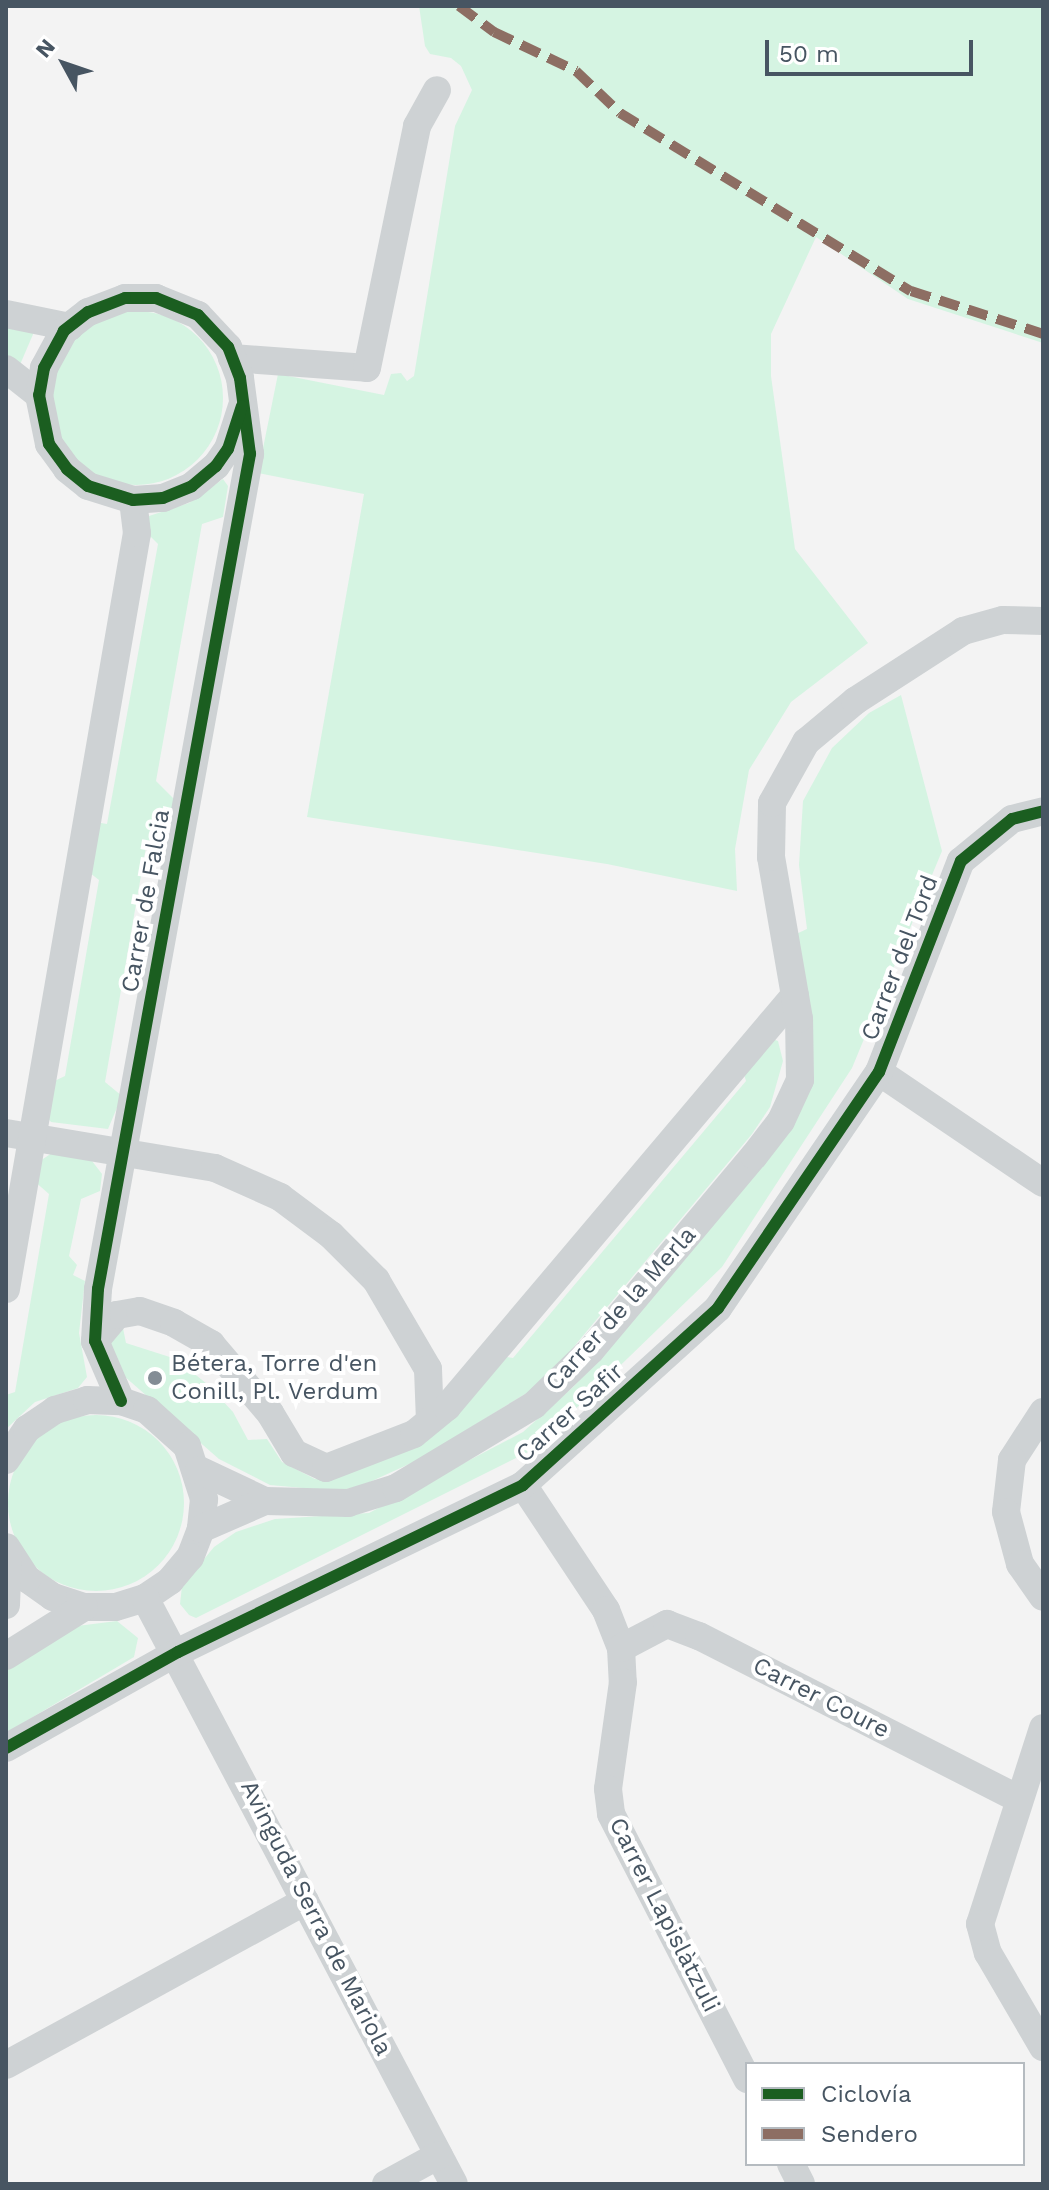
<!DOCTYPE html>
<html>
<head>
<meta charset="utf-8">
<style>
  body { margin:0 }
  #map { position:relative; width:1049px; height:2190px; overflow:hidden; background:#f3f3f3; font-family:"Work Sans",sans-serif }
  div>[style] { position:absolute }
  .green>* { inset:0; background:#d5f4e2 }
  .round { border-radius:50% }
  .minor>* { height:28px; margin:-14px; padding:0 14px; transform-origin:14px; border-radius:14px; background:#ced2d4 }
  .quiet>* { height:10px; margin-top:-5px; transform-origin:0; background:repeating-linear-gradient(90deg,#8d6e63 0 20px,transparent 0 30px) }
  .cycleway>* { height:12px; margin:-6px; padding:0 6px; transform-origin:6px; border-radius:6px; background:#1b5e20 }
  .dots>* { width:22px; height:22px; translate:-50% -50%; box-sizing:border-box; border:4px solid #fff; border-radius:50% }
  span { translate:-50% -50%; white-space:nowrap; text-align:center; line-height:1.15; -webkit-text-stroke:8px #fff; paint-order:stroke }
  .street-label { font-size:24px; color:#475562 }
  .poi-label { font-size:24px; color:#475562 }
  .left { translate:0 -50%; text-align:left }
  .frame { position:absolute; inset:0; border:8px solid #475562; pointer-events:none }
  .legend { position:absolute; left:745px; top:2062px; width:280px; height:104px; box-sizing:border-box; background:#fff; border:2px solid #b5bbc0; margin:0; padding:10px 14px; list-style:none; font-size:24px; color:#475562 }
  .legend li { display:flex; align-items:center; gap:16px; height:40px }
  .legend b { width:40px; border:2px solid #b5bbc0 }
  .north { position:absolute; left:24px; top:24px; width:80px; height:80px; -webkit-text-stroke:6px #fff; paint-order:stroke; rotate:310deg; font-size:22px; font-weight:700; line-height:32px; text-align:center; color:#475562 }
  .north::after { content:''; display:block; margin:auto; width:28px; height:36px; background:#475562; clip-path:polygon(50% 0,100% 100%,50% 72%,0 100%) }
  .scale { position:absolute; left:765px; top:40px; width:208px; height:36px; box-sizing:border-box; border:4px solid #475562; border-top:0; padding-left:10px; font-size:24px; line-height:28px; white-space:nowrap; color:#475562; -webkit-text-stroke:6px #fff; paint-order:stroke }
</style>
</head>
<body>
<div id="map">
  <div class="green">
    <i style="clip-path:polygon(419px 6px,1043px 6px,1043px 343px,908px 299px,816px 237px,771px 334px,771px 376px,795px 549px,868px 643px,791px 702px,749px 770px,735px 849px,737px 891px,607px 864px,307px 817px,364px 494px,258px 473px,278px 374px,384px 395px,391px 374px,401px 373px,407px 381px,414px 376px,455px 126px,472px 90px,461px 66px,451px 58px,430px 54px,425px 46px)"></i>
    <i class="round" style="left:49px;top:311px;width:174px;height:174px"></i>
    <i style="clip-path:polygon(6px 324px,34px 332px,19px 367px,6px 361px)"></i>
    <i style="clip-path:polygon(223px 479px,228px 486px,223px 517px,202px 524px,156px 781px,174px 799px,167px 838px,146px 847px,105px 1082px,122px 1096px,108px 1129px,51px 1122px,43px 1112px,44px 1086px,65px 1076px,99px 880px,81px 866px,89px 821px,107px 824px,158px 544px,140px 526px,149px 516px,189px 503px)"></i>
    <i style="clip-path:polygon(901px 695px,942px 851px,852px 1068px,722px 1267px,534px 1449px,196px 1618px,189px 1615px,180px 1604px,182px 1586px,214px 1547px,236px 1532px,275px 1519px,369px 1513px,523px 1432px,573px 1387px,633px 1320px,787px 1129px,794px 935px,807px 929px,799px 865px,803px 801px,832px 748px,869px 713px)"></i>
    <i style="clip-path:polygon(765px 1036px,778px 1041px,783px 1061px,770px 1107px,752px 1134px,556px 1368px,530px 1391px,418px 1460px,361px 1486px,336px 1491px,270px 1485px,219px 1459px,116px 1369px,107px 1329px,123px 1328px,126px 1343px,176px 1359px,207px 1384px,233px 1412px,248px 1440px,267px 1439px,282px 1462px,315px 1479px,360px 1469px,493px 1355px,513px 1358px,746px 1081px,739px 1059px)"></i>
    <i style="clip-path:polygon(52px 1153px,92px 1161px,102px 1174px,100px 1191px,81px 1199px,69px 1256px,77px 1265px,73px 1275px,85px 1281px,79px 1333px,87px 1377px,78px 1388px,35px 1402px,6px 1429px,6px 1395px,15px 1392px,49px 1194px,33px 1180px,37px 1163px)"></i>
    <i class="round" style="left:8px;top:1415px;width:176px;height:176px"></i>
    <i style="clip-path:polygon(117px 1621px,138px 1638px,134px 1657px,6px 1733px,6px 1665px,61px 1628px)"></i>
  </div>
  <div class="minor">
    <i style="left:6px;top:314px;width:65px;rotate:11.5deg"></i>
    <i style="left:232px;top:358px;width:135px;rotate:4.2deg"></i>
    <i style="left:367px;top:368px;width:247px;rotate:-78.3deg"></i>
    <i style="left:417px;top:126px;width:41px;rotate:-60.9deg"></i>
    <i style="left:6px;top:369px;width:42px;rotate:38.2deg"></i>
    <i style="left:879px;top:1072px;width:198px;rotate:34.1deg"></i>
    <i style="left:6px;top:1133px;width:212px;rotate:9.5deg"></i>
    <i style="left:215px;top:1168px;width:71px;rotate:24deg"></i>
    <i style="left:280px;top:1197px;width:64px;rotate:36.7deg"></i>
    <i style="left:331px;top:1235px;width:64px;rotate:45deg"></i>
    <i style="left:376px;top:1280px;width:103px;rotate:59.7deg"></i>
    <i style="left:428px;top:1369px;width:51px;rotate:87.8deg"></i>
    <i style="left:6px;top:1289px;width:767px;rotate:-80.17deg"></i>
    <i style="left:137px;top:533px;width:33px;rotate:-97deg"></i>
    <i style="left:95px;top:1341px;width:34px;rotate:-50deg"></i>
    <i style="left:117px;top:1315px;width:23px;rotate:-10deg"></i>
    <i style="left:140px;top:1311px;width:36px;rotate:19deg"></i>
    <i style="left:174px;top:1323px;width:43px;rotate:29.6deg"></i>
    <i style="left:211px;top:1344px;width:91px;rotate:49.5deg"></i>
    <i style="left:270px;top:1413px;width:47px;rotate:59deg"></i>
    <i style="left:294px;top:1453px;width:35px;rotate:25deg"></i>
    <i style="left:326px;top:1468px;width:94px;rotate:-21.1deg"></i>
    <i style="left:414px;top:1434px;width:43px;rotate:-39.3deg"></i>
    <i style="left:447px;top:1407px;width:539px;rotate:-49.81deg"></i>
    <i style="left:121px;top:1401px;width:65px;rotate:-113.4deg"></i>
    <i style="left:95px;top:1341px;width:52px;rotate:-86.7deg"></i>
    <i style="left:98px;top:1289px;width:849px;rotate:-79.68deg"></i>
    <i style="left:250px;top:454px;width:77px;rotate:-97.5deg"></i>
    <i style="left:240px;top:378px;width:33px;rotate:-111deg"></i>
    <i style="left:228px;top:347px;width:44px;rotate:-133.2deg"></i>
    <i style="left:198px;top:315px;width:45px;rotate:-158deg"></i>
    <i style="left:156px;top:298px;width:31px;rotate:180deg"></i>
    <i style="left:125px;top:298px;width:40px;rotate:159deg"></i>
    <i style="left:88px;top:312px;width:31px;rotate:142deg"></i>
    <i style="left:64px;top:331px;width:42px;rotate:118.4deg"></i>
    <i style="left:44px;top:368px;width:27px;rotate:100deg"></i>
    <i style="left:39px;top:395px;width:50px;rotate:78.5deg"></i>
    <i style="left:49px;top:444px;width:31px;rotate:54deg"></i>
    <i style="left:67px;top:469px;width:27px;rotate:39deg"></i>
    <i style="left:88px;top:486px;width:47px;rotate:17.3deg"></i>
    <i style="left:133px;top:500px;width:30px;rotate:-4deg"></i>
    <i style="left:163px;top:498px;width:31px;rotate:-22deg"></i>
    <i style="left:192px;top:486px;width:31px;rotate:-40deg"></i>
    <i style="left:216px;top:466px;width:21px;rotate:-55deg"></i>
    <i style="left:228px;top:449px;width:45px;rotate:-72deg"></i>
    <i style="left:1043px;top:1412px;width:57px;rotate:122.9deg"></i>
    <i style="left:1012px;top:1460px;width:52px;rotate:96.6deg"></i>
    <i style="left:1006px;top:1512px;width:54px;rotate:74.9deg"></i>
    <i style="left:1020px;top:1564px;width:40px;rotate:55.1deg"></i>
    <i style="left:6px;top:1460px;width:37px;rotate:-56deg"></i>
    <i style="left:27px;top:1429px;width:34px;rotate:-34deg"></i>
    <i style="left:55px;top:1410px;width:34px;rotate:-17deg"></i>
    <i style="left:87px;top:1400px;width:34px;rotate:2deg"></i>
    <i style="left:121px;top:1401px;width:28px;rotate:19deg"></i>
    <i style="left:147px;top:1410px;width:54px;rotate:42deg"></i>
    <i style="left:187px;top:1446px;width:56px;rotate:72.2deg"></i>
    <i style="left:204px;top:1499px;width:30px;rotate:96deg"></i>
    <i style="left:201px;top:1529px;width:30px;rotate:111deg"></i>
    <i style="left:190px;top:1557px;width:31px;rotate:130deg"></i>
    <i style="left:170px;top:1581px;width:30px;rotate:146deg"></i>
    <i style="left:145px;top:1598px;width:31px;rotate:163deg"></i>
    <i style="left:115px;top:1607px;width:31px;rotate:180deg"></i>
    <i style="left:84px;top:1607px;width:33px;rotate:-162deg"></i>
    <i style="left:53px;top:1597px;width:32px;rotate:-145deg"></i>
    <i style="left:27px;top:1579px;width:38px;rotate:-123deg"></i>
    <i style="left:199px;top:1470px;width:73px;rotate:25.2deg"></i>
    <i style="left:265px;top:1501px;width:70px;rotate:156.4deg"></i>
    <i style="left:523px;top:1485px;width:150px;rotate:56.4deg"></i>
    <i style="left:606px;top:1610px;width:41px;rotate:68.5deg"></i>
    <i style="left:621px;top:1648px;width:34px;rotate:87deg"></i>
    <i style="left:623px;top:1682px;width:108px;rotate:98deg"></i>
    <i style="left:608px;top:1789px;width:25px;rotate:83deg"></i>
    <i style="left:611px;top:1814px;width:298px;rotate:62.8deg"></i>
    <i style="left:265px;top:1501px;width:83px;rotate:1.4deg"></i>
    <i style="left:348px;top:1503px;width:50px;rotate:-17.4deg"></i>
    <i style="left:396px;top:1488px;width:161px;rotate:-31deg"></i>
    <i style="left:534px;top:1405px;width:79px;rotate:-44deg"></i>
    <i style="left:591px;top:1350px;width:253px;rotate:-50deg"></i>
    <i style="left:754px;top:1156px;width:44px;rotate:-52.4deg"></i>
    <i style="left:781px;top:1121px;width:45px;rotate:-65.1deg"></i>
    <i style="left:800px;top:1080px;width:61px;rotate:-90.9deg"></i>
    <i style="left:799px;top:1019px;width:164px;rotate:-99.8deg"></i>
    <i style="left:771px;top:857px;width:54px;rotate:-88.9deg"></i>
    <i style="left:772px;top:803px;width:70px;rotate:-60.9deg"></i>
    <i style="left:806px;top:742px;width:64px;rotate:-39.9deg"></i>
    <i style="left:855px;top:701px;width:129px;rotate:-32.9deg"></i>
    <i style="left:963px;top:631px;width:41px;rotate:-15.4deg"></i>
    <i style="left:1003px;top:620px;width:40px;rotate:1.4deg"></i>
    <i style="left:145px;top:1598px;width:662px;rotate:62.2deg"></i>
    <i style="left:6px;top:1605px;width:51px;rotate:-87.8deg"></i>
    <i style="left:621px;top:1648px;width:52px;rotate:-27.6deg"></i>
    <i style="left:667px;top:1624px;width:34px;rotate:21deg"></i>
    <i style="left:699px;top:1636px;width:359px;rotate:27deg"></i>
    <i style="left:6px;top:1656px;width:92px;rotate:-32.1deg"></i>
    <i style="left:1043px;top:1728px;width:206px;rotate:107.8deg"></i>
    <i style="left:980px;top:1924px;width:30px;rotate:75deg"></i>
    <i style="left:988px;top:1953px;width:109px;rotate:59.7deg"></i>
    <i style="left:6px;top:1748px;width:197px;rotate:-29.2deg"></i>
    <i style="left:178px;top:1652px;width:383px;rotate:-25.8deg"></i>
    <i style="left:523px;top:1485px;width:263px;rotate:-42.2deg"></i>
    <i style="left:718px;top:1308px;width:286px;rotate:-55.7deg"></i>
    <i style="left:879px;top:1072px;width:226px;rotate:-68.8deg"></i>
    <i style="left:961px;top:861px;width:66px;rotate:-39.5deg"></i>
    <i style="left:1012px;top:819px;width:32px;rotate:-14deg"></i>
    <i style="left:6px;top:2065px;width:341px;rotate:-28.7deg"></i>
    <i style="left:791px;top:2164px;width:22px;rotate:63deg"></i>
    <i style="left:386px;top:2184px;width:60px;rotate:-28.7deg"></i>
  </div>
  <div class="quiet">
    <i style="left:459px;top:6px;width:44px;rotate:36.6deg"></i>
    <i style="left:494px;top:32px;width:91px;rotate:25.4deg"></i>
    <i style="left:576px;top:71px;width:61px;rotate:43.7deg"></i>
    <i style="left:620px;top:113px;width:341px;rotate:31.5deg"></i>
    <i style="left:911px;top:291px;width:139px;rotate:18deg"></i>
  </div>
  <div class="cycleway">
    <i style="left:121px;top:1401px;width:65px;rotate:-113.4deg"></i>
    <i style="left:95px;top:1341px;width:52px;rotate:-86.7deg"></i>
    <i style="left:98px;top:1289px;width:849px;rotate:-79.68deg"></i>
    <i style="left:250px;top:454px;width:77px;rotate:-97.5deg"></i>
    <i style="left:240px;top:378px;width:33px;rotate:-111deg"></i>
    <i style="left:228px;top:347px;width:44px;rotate:-133.2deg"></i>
    <i style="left:198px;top:315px;width:45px;rotate:-158deg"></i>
    <i style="left:156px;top:298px;width:31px;rotate:180deg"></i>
    <i style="left:125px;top:298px;width:40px;rotate:159deg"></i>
    <i style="left:88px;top:312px;width:31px;rotate:142deg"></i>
    <i style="left:64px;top:331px;width:42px;rotate:118.4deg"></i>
    <i style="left:44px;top:368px;width:27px;rotate:100deg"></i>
    <i style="left:39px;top:395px;width:50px;rotate:78.5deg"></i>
    <i style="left:49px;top:444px;width:31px;rotate:54deg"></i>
    <i style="left:67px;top:469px;width:27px;rotate:39deg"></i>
    <i style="left:88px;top:486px;width:47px;rotate:17.3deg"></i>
    <i style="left:133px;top:500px;width:30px;rotate:-4deg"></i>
    <i style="left:163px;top:498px;width:31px;rotate:-22deg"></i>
    <i style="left:192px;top:486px;width:31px;rotate:-40deg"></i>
    <i style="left:216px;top:466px;width:21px;rotate:-55deg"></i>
    <i style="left:228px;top:449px;width:45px;rotate:-72deg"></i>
    <i style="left:6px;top:1748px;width:197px;rotate:-29.2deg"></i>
    <i style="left:178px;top:1652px;width:383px;rotate:-25.8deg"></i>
    <i style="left:523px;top:1485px;width:263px;rotate:-42.2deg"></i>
    <i style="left:718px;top:1308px;width:286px;rotate:-55.7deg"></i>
    <i style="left:879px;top:1072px;width:226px;rotate:-68.8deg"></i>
    <i style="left:961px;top:861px;width:66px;rotate:-39.5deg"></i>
    <i style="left:1012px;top:819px;width:32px;rotate:-14deg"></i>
  </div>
  <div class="dots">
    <i style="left:155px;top:1378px;background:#838c95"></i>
  </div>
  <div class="street-label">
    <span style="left:146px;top:901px;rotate:-80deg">Carrer de Falcia</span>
    <span style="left:900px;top:958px;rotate:-69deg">Carrer del Tord</span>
    <span style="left:621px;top:1309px;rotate:-48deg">Carrer de la Merla</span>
    <span style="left:570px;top:1413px;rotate:-42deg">Carrer Safir</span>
    <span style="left:821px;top:1698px;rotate:27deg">Carrer Coure</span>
    <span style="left:664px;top:1915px;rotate:63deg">Carrer Lapislàtzuli</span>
    <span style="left:316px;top:1918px;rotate:63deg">Avinguda Serra de Mariola</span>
  </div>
  <div class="poi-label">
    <span class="left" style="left:171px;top:1378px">Bétera, Torre d'en<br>Conill, Pl. Verdum</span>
  </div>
  <div class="frame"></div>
  <ul class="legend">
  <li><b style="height:10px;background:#1b5e20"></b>Ciclovía</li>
  <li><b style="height:10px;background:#8d6e63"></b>Sendero</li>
  </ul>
  <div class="north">N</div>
  <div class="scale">50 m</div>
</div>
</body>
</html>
